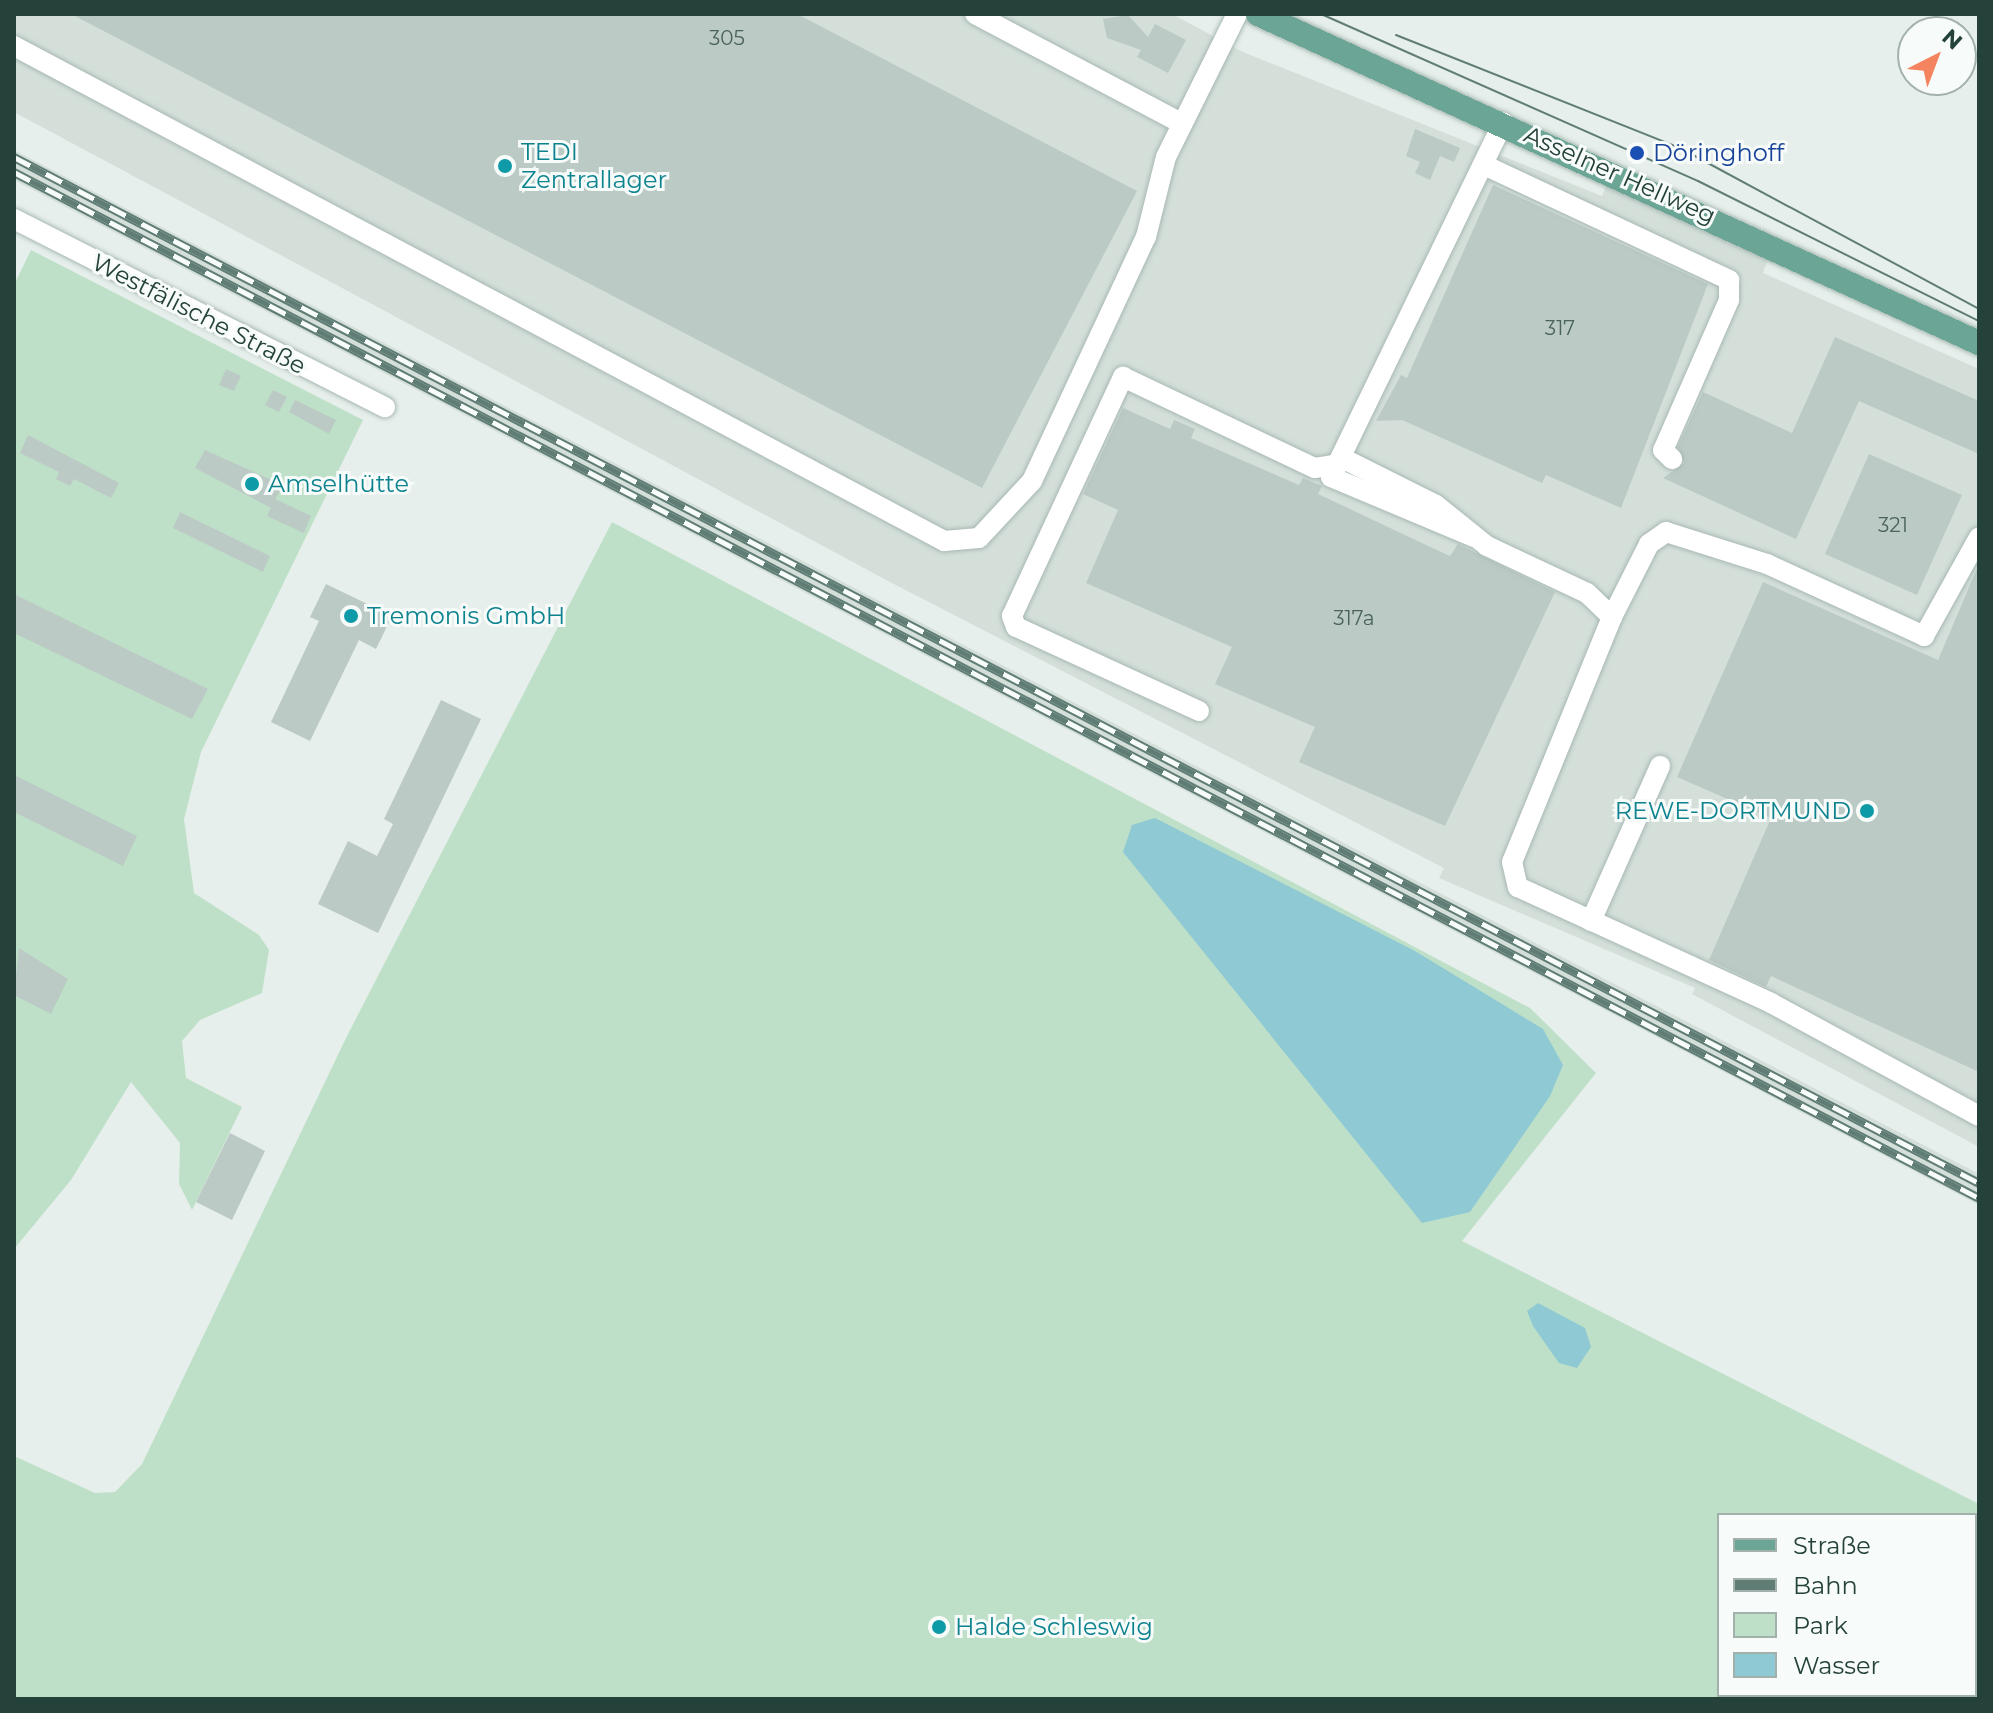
<!DOCTYPE html>
<html>
<head>
<meta charset="utf-8">
<style>
  body { margin:0 }
  #map { position:relative; width:1993px; height:1713px; overflow:hidden; background:#e6efeb; font-family:Montserrat,sans-serif }
  div>[style] { position:absolute }
  .built>* { inset:0; background:#d4dfda }
  .green>* { inset:0; background:#bfe0c8 }
  .water>* { inset:0; background:#8ec9d4 }
  .building>* { inset:0; background:#bbcac4 }
  .roads { filter:drop-shadow(0 0 2px #a8b8b2) drop-shadow(0 0 2px #a8b8b2) }
  .minor>* { height:20px; margin:-10px; padding:0 10px; transform-origin:10px; border-radius:10px; background:#fff }
  .major>* { height:24px; margin:-12px; padding:0 12px; transform-origin:12px; border-radius:12px; background:#6aa596 }
  .tram>* { height:2px; margin:-1px; padding:0 1px; transform-origin:1px; border-radius:1px; background:#5f7d75 }
  .rail>* { height:9px; margin-top:-4.5px; transform-origin:0; background:repeating-linear-gradient(90deg,#f7fbf9 0 18px,#5f7d75 0 36px); box-sizing:border-box; border-block:2px solid #5f7d75 }
  .dots>* { width:22px; height:22px; translate:-50% -50%; box-sizing:border-box; border:4px solid #f7fbf9; border-radius:50% }
  span { translate:-50% -50%; white-space:nowrap; text-align:center; line-height:1.15; -webkit-text-stroke:6px #f7fbf9; paint-order:stroke }
  .number-label { font-size:20px; color:#4a645c }
  .number-label span { -webkit-text-stroke-width:0 }
  .culture-label { font-size:24px; color:#0d838f }
  .left { translate:0 -50%; text-align:left }
  .right { translate:-100% -50%; text-align:right }
  .transit-label { font-size:24px; color:#164399 }
  .street-label { font-size:24px; color:#24423a }
  .frame { position:absolute; inset:0; border:16px solid #24423a; pointer-events:none }
  .legend { position:absolute; left:1717px; top:1513px; width:260px; height:184px; box-sizing:border-box; background:#f7fbf9; border:2px solid #a3b1ad; margin:0; padding:10px 14px; list-style:none; font-size:24px; color:#24423a }
  .legend li { display:flex; align-items:center; gap:16px; height:40px }
  .legend b { width:40px; border:2px solid #a3b1ad }
  .north { position:absolute; left:1897px; top:16px; width:80px; height:80px; box-sizing:border-box; background:#f7fbf9; border:2px solid #a3b1ad; border-radius:50%; rotate:42deg; font-size:22px; font-weight:700; line-height:32px; text-align:center; color:#24423a }
  .north::after { content:''; display:block; margin:auto; width:28px; height:36px; background:#f4845f; clip-path:polygon(50% 0,100% 100%,50% 72%,0 100%) }
</style>
</head>
<body>
<div id="map">
  <div class="built">
    <i style="clip-path:polygon(14px 14px,1172px 14px,1243px 52px,1602px 196px,1607px 184px,1768px 259px,1763px 273px,1979px 369px,1979px 1147px,1692px 994px,1695px 988px,1439px 878px,1444px 868px,890px 582px,14px 112px)"></i>
    <i style="clip-path:polygon(14px 150px,1979px 1174px,1979px 1205px,14px 180px)"></i>
  </div>
  <div class="green">
    <i style="clip-path:polygon(31px 250px,363px 420px,201px 752px,184px 819px,194px 893px,259px 935px,269px 950px,262px 993px,200px 1020px,182px 1041px,186px 1078px,242px 1107px,192px 1210px,179px 1184px,180px 1143px,131px 1082px,71px 1180px,14px 1249px,14px 285px)"></i>
    <i style="clip-path:polygon(evenodd,612px 522px,1530px 1008px,1596px 1073px,1462px 1241px,1979px 1504px,1979px 1699px,14px 1699px,14px 1456px,95px 1493px,115px 1492px,142px 1464px,347px 1036px,612px 522px,1719px 1515px,1975px 1515px,1975px 1695px,1719px 1695px,1719px 1515px)"></i>
  </div>
  <div class="water">
    <i style="clip-path:polygon(1155px 818px,1415px 951px,1543px 1029px,1563px 1065px,1550px 1096px,1470px 1212px,1422px 1223px,1123px 852px,1132px 825px)"></i>
    <i style="clip-path:polygon(1538px 1303px,1585px 1328px,1591px 1347px,1577px 1368px,1559px 1363px,1533px 1326px,1527px 1311px)"></i>
  </div>
  <div class="building">
    <i style="clip-path:polygon(71px 14px,797px 14px,1137px 191px,982px 488px)"></i>
    <i style="clip-path:polygon(1128px 15px,1148px 37px,1155px 24px,1186px 40px,1168px 73px,1137px 57px,1141px 50px,1107px 38px,1103px 19px)"></i>
    <i style="clip-path:polygon(1415px 129px,1460px 148px,1454px 162px,1440px 156px,1430px 180px,1415px 173px,1420px 162px,1406px 156px)"></i>
    <i style="clip-path:polygon(1493px 185px,1708px 284px,1621px 508px,1546px 475px,1542px 483px,1402px 420px,1376px 421px,1401px 375px,1407px 378px)"></i>
    <i style="clip-path:polygon(1835px 337px,1979px 401px,1979px 454px,1859px 401px,1796px 539px,1663px 478px,1684px 463px,1678px 447px,1703px 392px,1792px 433px)"></i>
    <i style="clip-path:polygon(226px 369px,241px 376px,234px 391px,219px 385px)"></i>
    <i style="clip-path:polygon(273px 390px,287px 397px,279px 412px,265px 405px)"></i>
    <i style="clip-path:polygon(295px 400px,336px 420px,329px 434px,289px 412px)"></i>
    <i style="clip-path:polygon(1123px 408px,1170px 429px,1174px 420px,1195px 429px,1191px 438px,1299px 485px,1303px 478px,1322px 486px,1318px 494px,1424px 544px,1450px 556px,1458px 544px,1555px 592px,1445px 826px,1299px 762px,1315px 727px,1215px 684px,1232px 647px,1086px 583px,1118px 510px,1083px 494px)"></i>
    <i style="clip-path:polygon(28px 435px,119px 483px,111px 498px,74px 479px,70px 486px,56px 479px,59px 472px,20px 453px)"></i>
    <i style="clip-path:polygon(205px 450px,283px 485px,271px 508px,195px 468px)"></i>
    <i style="clip-path:polygon(1869px 454px,1962px 495px,1917px 595px,1825px 554px)"></i>
    <i style="clip-path:polygon(275px 499px,311px 516px,304px 533px,267px 516px)"></i>
    <i style="clip-path:polygon(180px 512px,270px 556px,263px 572px,173px 528px)"></i>
    <i style="clip-path:polygon(1979px 564px,1979px 1072px,1771px 976px,1766px 987px,1709px 960px,1771px 818px,1677px 777px,1763px 582px,1938px 660px)"></i>
    <i style="clip-path:polygon(326px 584px,392px 616px,376px 649px,359px 640px,310px 741px,271px 722px,319px 621px,310px 617px)"></i>
    <i style="clip-path:polygon(14px 594px,208px 689px,192px 719px,14px 633px)"></i>
    <i style="clip-path:polygon(441px 700px,481px 719px,378px 933px,318px 904px,348px 841px,377px 856px,393px 824px,384px 819px)"></i>
    <i style="clip-path:polygon(14px 775px,137px 836px,123px 866px,14px 812px)"></i>
    <i style="clip-path:polygon(19px 948px,68px 979px,51px 1014px,14px 995px)"></i>
    <i style="clip-path:polygon(230px 1133px,265px 1151px,232px 1220px,196px 1202px)"></i>
  </div>
  <div class="roads">
    <div class="minor">
      <i style="left:975px;top:14px;width:233px;rotate:27.9deg"></i>
      <i style="left:14px;top:46px;width:1054px;rotate:28.02deg"></i>
      <i style="left:944px;top:541px;width:35px;rotate:-5deg"></i>
      <i style="left:979px;top:538px;width:78px;rotate:-47.1deg"></i>
      <i style="left:1032px;top:481px;width:269px;rotate:-65deg"></i>
      <i style="left:1146px;top:237px;width:82px;rotate:-76deg"></i>
      <i style="left:1166px;top:157px;width:160px;rotate:-63.6deg"></i>
      <i style="left:1484px;top:165px;width:271px;rotate:25.1deg"></i>
      <i style="left:1729px;top:280px;width:20px;rotate:90deg"></i>
      <i style="left:1729px;top:300px;width:164px;rotate:113.7deg"></i>
      <i style="left:1663px;top:450px;width:13px;rotate:45deg"></i>
      <i style="left:14px;top:219px;width:416px;rotate:26.9deg"></i>
      <i style="left:1342px;top:458px;width:105px;rotate:26.6deg"></i>
      <i style="left:1436px;top:505px;width:65px;rotate:38.8deg"></i>
      <i style="left:1487px;top:546px;width:110px;rotate:25.2deg"></i>
      <i style="left:1587px;top:593px;width:35px;rotate:44deg"></i>
      <i style="left:1612px;top:617px;width:265px;rotate:112.2deg"></i>
      <i style="left:1512px;top:862px;width:26px;rotate:77deg"></i>
      <i style="left:1518px;top:887px;width:278px;rotate:24.6deg"></i>
      <i style="left:1771px;top:1003px;width:237px;rotate:28.5deg"></i>
      <i style="left:1474px;top:537px;width:155px;rotate:-157.2deg"></i>
      <i style="left:1331px;top:477px;width:394px;rotate:-64.1deg"></i>
      <i style="left:1612px;top:617px;width:82px;rotate:-63.1deg"></i>
      <i style="left:1649px;top:544px;width:21px;rotate:-35deg"></i>
      <i style="left:1666px;top:532px;width:106px;rotate:17.6deg"></i>
      <i style="left:1767px;top:564px;width:173px;rotate:24.6deg"></i>
      <i style="left:1924px;top:636px;width:113px;rotate:-60.9deg"></i>
      <i style="left:1199px;top:711px;width:201px;rotate:-155.3deg"></i>
      <i style="left:1016px;top:627px;width:12px;rotate:-110deg"></i>
      <i style="left:1012px;top:616px;width:264px;rotate:-65.1deg"></i>
      <i style="left:1123px;top:377px;width:212px;rotate:25.4deg"></i>
      <i style="left:1315px;top:468px;width:24px;rotate:-9deg"></i>
      <i style="left:1591px;top:921px;width:170px;rotate:-66deg"></i>
    </div>
    <div class="major">
      <i style="left:1258px;top:14px;width:793px;rotate:24.53deg"></i>
    </div>
  </div>
  <div class="tram">
    <i style="left:1321px;top:14px;width:412px;rotate:23.9deg"></i>
    <i style="left:1698px;top:181px;width:314px;rotate:26.5deg"></i>
    <i style="left:1396px;top:35px;width:306px;rotate:21.7deg"></i>
    <i style="left:1680px;top:148px;width:340px;rotate:28.3deg"></i>
  </div>
  <div class="rail">
    <i style="left:14px;top:157px;width:2217px;rotate:27.57deg"></i>
    <i style="left:14px;top:172px;width:2217px;rotate:27.57deg"></i>
  </div>
  <div class="dots">
    <i style="left:1637px;top:153px;background:#1a4fb4"></i>
    <i style="left:505px;top:166px;background:#0f9aa8"></i>
    <i style="left:252px;top:484px;background:#0f9aa8"></i>
    <i style="left:351px;top:616px;background:#0f9aa8"></i>
    <i style="left:1867px;top:811px;background:#0f9aa8"></i>
    <i style="left:939px;top:1627px;background:#0f9aa8"></i>
  </div>
  <div class="number-label">
    <span style="left:727px;top:38px">305</span>
    <span style="left:1560px;top:328px">317</span>
    <span style="left:1893px;top:525px">321</span>
    <span style="left:1354px;top:618px">317a</span>
  </div>
  <div class="culture-label">
    <span class="left" style="left:521px;top:166px">TEDI<br>Zentrallager</span>
    <span class="left" style="left:268px;top:484px">Amselhütte</span>
    <span class="left" style="left:367px;top:616px">Tremonis GmbH</span>
    <span class="right" style="left:1851px;top:811px">REWE-DORTMUND</span>
    <span class="left" style="left:955px;top:1627px">Halde Schleswig</span>
  </div>
  <div class="transit-label">
    <span class="left" style="left:1653px;top:153px">Döringhoff</span>
  </div>
  <div class="street-label">
    <span style="left:1620px;top:175px;rotate:24deg">Asselner Hellweg</span>
    <span style="left:199px;top:314px;rotate:27deg">Westfälische Straße</span>
  </div>
  <div class="frame"></div>
  <ul class="legend">
  <li><b style="height:10px;background:#6aa596"></b>Straße</li>
  <li><b style="height:10px;background:#5f7d75"></b>Bahn</li>
  <li><b style="height:22px;background:#bfe0c8"></b>Park</li>
  <li><b style="height:22px;background:#8ec9d4"></b>Wasser</li>
  </ul>
  <div class="north">N</div>
</div>
</body>
</html>
